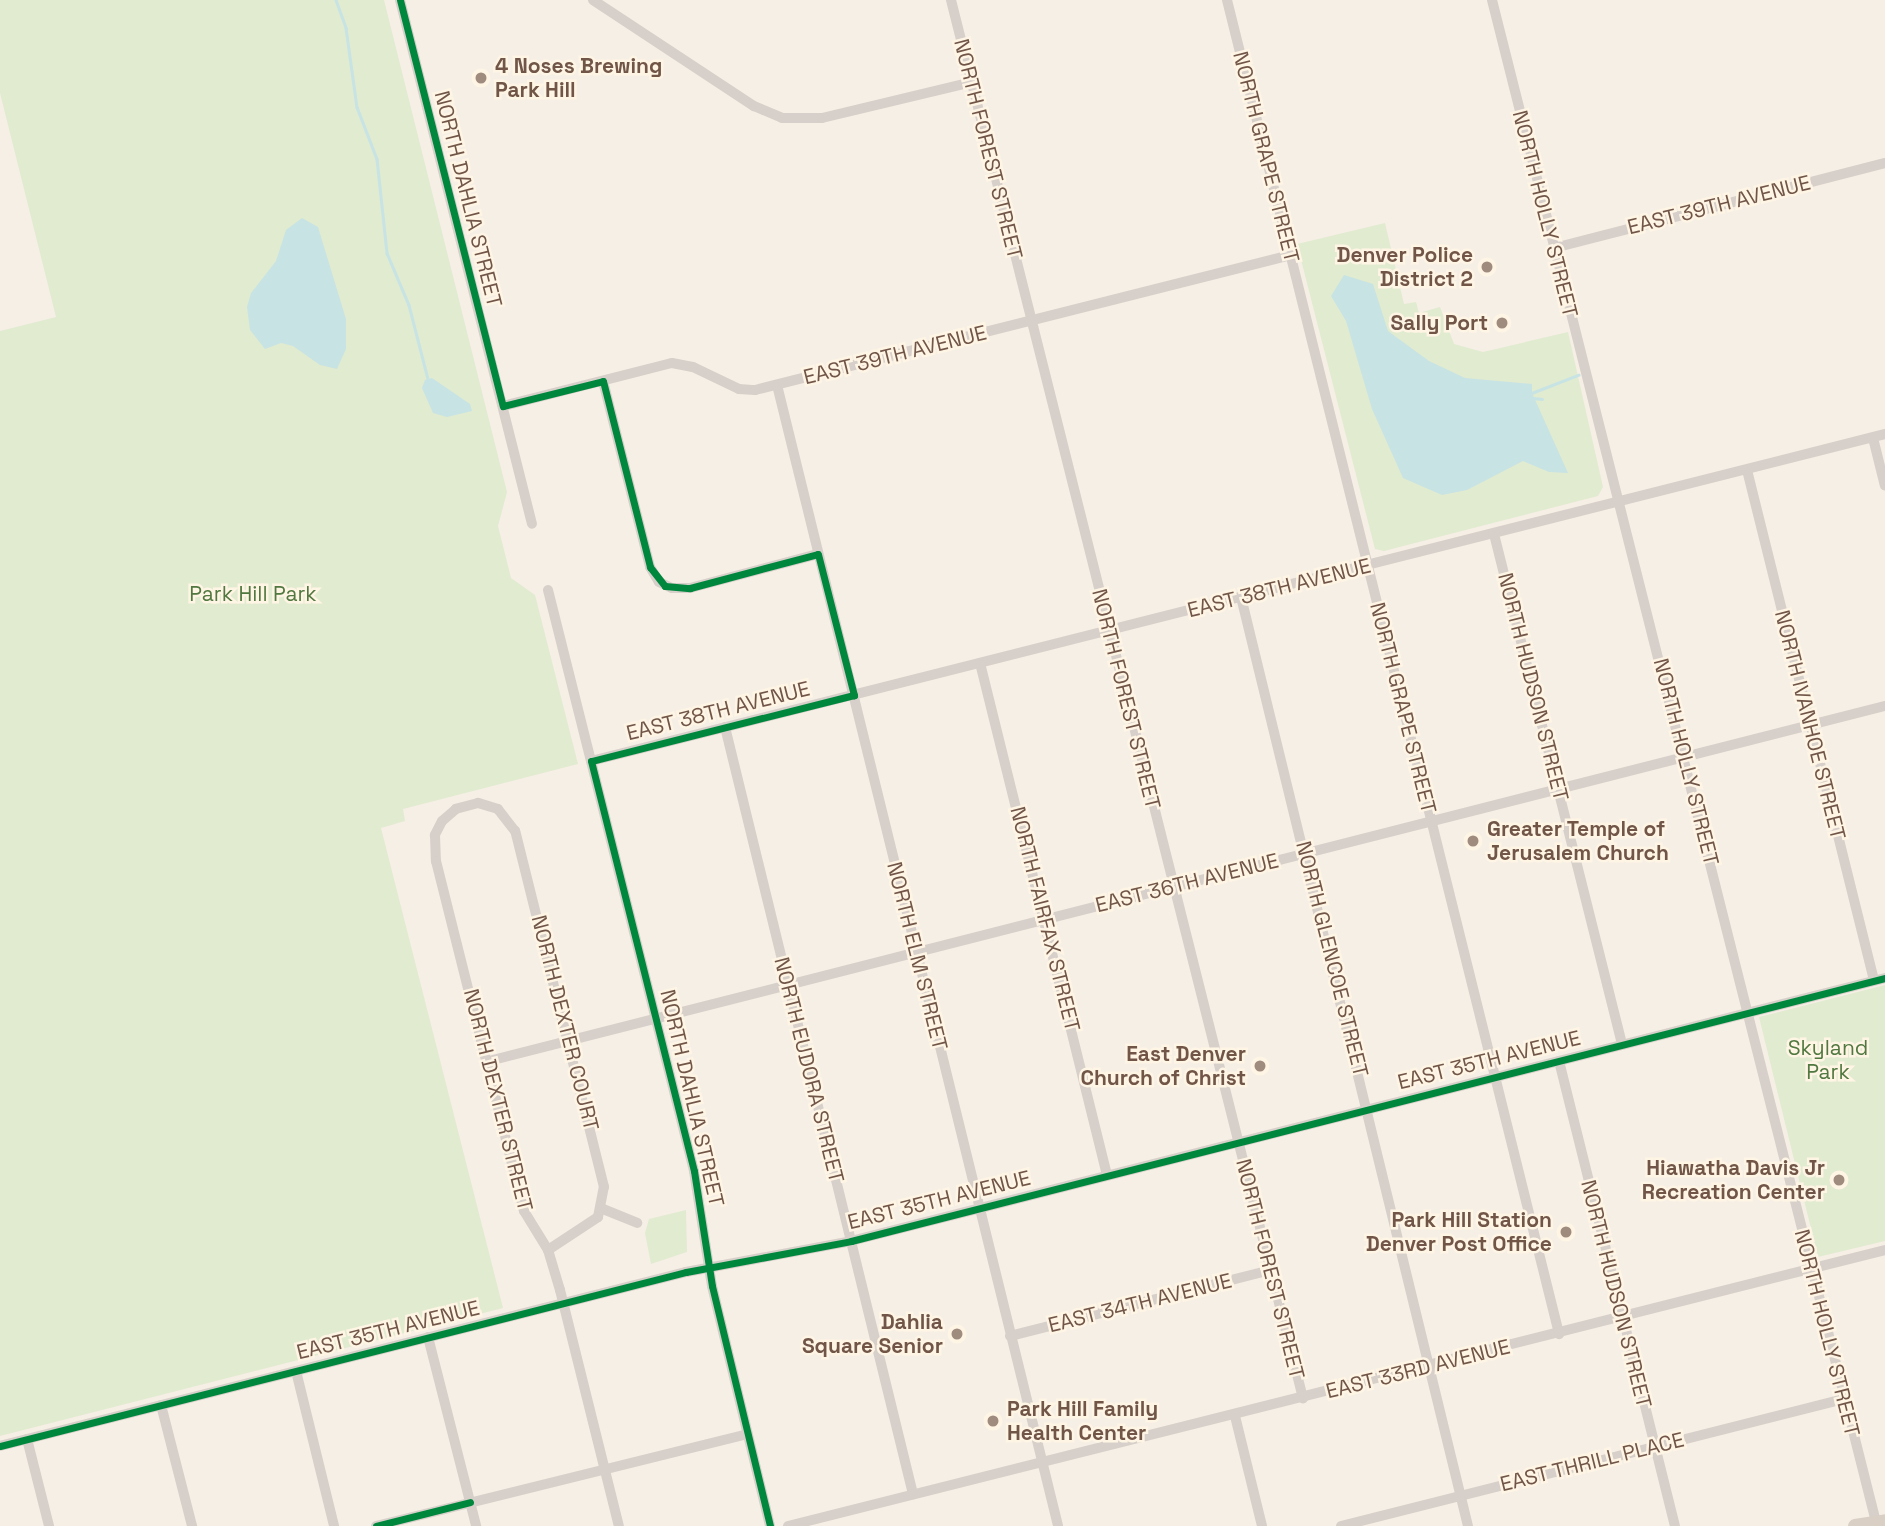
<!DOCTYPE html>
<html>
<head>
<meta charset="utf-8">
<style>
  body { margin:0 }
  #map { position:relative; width:1885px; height:1526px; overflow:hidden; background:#f6efe5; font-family:"Space Grotesk",sans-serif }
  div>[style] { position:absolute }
  .green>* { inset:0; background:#e1ebd0 }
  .water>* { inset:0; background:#c8e3e4 }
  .stream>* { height:2.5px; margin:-1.25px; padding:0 1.25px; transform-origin:1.25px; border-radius:1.25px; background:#c8e3e4 }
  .minor>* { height:10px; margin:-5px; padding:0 5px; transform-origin:5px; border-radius:5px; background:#d7cfc9 }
  .major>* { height:14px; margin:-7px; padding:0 7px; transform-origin:7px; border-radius:7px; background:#d9cfc5 }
  .cycleway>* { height:7px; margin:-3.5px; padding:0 3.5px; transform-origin:3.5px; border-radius:3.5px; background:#00873e }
  .dots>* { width:19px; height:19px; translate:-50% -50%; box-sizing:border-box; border:4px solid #fff5e5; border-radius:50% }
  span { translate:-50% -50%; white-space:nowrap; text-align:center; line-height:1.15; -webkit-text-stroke:5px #fff5e5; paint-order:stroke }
  .poi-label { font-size:21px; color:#715648; font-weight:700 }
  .left { translate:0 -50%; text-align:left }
  .right { translate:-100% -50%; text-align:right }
  .street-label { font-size:21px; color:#715648 }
  .park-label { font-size:21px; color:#517840 }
</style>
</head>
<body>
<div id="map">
  <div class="green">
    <i style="clip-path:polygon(0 0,384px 0,507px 492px,498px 526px,511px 578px,535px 595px,578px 764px,403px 809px,405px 821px,381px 828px,503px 1308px,0 1436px,0 331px,56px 317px,0 93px)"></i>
    <i style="clip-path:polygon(1385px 223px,1404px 304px,1416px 302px,1419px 313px,1440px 307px,1454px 344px,1483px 352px,1568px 332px,1603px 487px,1598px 496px,1384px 551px,1375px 549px,1297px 244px)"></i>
    <i style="clip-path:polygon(1885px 985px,1885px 1241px,1818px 1257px,1759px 1017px)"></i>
    <i style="clip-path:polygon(686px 1210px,687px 1252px,651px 1264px,645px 1233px,649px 1219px)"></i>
  </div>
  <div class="water">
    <i style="clip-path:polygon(302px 218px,318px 227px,346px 319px,346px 349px,337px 369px,320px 365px,293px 346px,281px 343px,265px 349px,250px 330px,247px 307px,251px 293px,276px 261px,286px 230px)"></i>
    <i style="clip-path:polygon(1344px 275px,1373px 284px,1388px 331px,1429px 361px,1465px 378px,1532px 384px,1532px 393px,1568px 473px,1549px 472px,1523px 461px,1467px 490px,1442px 495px,1403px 478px,1372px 409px,1346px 321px,1331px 296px)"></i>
    <i style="clip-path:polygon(432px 378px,470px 404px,472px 411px,447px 417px,433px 413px,422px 388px,425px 380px)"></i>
  </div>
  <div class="stream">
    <i style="left:336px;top:0;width:30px;rotate:70deg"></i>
    <i style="left:346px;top:28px;width:80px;rotate:82.1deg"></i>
    <i style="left:357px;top:107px;width:56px;rotate:69deg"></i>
    <i style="left:377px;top:159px;width:95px;rotate:83.9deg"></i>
    <i style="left:387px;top:253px;width:56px;rotate:67.1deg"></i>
    <i style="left:409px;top:305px;width:76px;rotate:75.6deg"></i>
    <i style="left:1529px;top:394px;width:53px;rotate:-21.2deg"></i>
    <i style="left:1533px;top:398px;width:9px;rotate:6deg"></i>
  </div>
  <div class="minor">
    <i style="left:400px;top:0;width:540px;rotate:75.86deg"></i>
    <i style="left:593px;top:0;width:193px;rotate:33.4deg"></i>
    <i style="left:754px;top:106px;width:30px;rotate:23deg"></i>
    <i style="left:782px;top:118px;width:40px"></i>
    <i style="left:822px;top:118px;width:154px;rotate:-13.5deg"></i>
    <i style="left:951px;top:0;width:1442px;rotate:75.87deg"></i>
    <i style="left:1227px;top:0;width:1375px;rotate:76.02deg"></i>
    <i style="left:1492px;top:0;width:1574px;rotate:75.84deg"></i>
    <i style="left:1554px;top:248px;width:342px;rotate:-14.4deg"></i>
    <i style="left:603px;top:381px;width:192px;rotate:75.8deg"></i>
    <i style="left:650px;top:567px;width:17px;rotate:59deg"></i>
    <i style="left:659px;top:582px;width:14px;rotate:25deg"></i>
    <i style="left:672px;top:588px;width:18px"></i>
    <i style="left:690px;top:588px;width:132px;rotate:-14.9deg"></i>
    <i style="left:777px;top:385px;width:1175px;rotate:76.16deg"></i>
    <i style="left:503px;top:406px;width:174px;rotate:-14.3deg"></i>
    <i style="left:672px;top:363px;width:21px;rotate:11deg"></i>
    <i style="left:693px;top:367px;width:51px;rotate:25.6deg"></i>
    <i style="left:739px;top:389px;width:16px;rotate:4deg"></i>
    <i style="left:755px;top:390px;width:553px;rotate:-14.14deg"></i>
    <i style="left:1873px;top:438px;width:49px;rotate:76deg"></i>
    <i style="left:1747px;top:470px;width:526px;rotate:76.02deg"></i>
    <i style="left:1494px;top:534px;width:526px;rotate:75.91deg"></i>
    <i style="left:548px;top:590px;width:599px;rotate:75.89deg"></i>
    <i style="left:694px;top:1171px;width:116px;rotate:81.1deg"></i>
    <i style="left:712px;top:1286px;width:247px;rotate:76.4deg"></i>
    <i style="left:1241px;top:597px;width:956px;rotate:76.27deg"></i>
    <i style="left:980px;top:663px;width:528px;rotate:76.07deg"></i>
    <i style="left:725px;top:727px;width:790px;rotate:76.23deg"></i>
    <i style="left:591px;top:761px;width:1335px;rotate:-14.18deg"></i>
    <i style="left:489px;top:1061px;width:1440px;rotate:-14.27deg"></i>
    <i style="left:1559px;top:1061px;width:479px;rotate:76deg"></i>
    <i style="left:603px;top:1209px;width:37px;rotate:22deg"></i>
    <i style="left:548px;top:1250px;width:60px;rotate:-33.4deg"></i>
    <i style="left:598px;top:1217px;width:31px;rotate:-79deg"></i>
    <i style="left:604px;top:1187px;width:367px;rotate:-104deg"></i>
    <i style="left:515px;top:831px;width:28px;rotate:-128deg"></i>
    <i style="left:498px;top:809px;width:21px;rotate:-163deg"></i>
    <i style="left:478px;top:803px;width:23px;rotate:165deg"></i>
    <i style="left:456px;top:809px;width:18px;rotate:139deg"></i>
    <i style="left:442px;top:821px;width:16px;rotate:117deg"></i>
    <i style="left:435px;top:835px;width:26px;rotate:88deg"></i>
    <i style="left:436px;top:861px;width:361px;rotate:75.9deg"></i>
    <i style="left:524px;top:1211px;width:46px;rotate:58.4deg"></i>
    <i style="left:548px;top:1250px;width:42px;rotate:73.3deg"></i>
    <i style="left:560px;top:1290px;width:243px;rotate:76deg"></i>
    <i style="left:1010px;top:1336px;width:268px;rotate:-14.2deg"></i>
    <i style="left:428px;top:1337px;width:195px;rotate:75.7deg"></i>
    <i style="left:296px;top:1371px;width:160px;rotate:76.2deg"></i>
    <i style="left:161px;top:1405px;width:125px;rotate:75.6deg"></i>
    <i style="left:1235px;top:1416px;width:113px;rotate:76.2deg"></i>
    <i style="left:27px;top:1439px;width:90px;rotate:75.8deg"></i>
    <i style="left:0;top:1446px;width:708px;rotate:-14.23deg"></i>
    <i style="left:686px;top:1272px;width:168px;rotate:-10.6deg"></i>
    <i style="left:851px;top:1241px;width:1067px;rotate:-14.27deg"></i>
    <i style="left:376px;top:1526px;width:382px;rotate:-13.9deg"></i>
    <i style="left:788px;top:1526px;width:1131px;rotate:-14.12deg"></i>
    <i style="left:1341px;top:1526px;width:519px;rotate:-14.17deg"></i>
  </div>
  <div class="major">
    <i style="left:1855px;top:1526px;width:30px;rotate:-9deg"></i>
  </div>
  <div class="cycleway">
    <i style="left:400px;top:0;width:419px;rotate:75.8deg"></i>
    <i style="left:503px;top:406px;width:103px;rotate:-14deg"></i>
    <i style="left:603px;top:381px;width:192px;rotate:75.8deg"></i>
    <i style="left:650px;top:567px;width:24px;rotate:52deg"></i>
    <i style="left:665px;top:586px;width:25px;rotate:5deg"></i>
    <i style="left:690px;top:588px;width:132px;rotate:-14.9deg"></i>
    <i style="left:818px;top:554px;width:146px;rotate:75.7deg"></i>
    <i style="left:854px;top:695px;width:271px;rotate:165.9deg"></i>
    <i style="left:591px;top:761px;width:423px;rotate:75.9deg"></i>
    <i style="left:694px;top:1171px;width:116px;rotate:81.1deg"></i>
    <i style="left:712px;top:1286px;width:247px;rotate:76.4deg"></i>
    <i style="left:0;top:1446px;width:708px;rotate:-14.23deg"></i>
    <i style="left:686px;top:1272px;width:168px;rotate:-10.6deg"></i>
    <i style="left:851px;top:1241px;width:1067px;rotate:-14.27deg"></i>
    <i style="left:376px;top:1526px;width:97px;rotate:-14.3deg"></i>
  </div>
  <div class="dots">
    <i style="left:481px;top:78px;background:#a08c7f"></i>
    <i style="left:1487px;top:267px;background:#a08c7f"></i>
    <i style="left:1502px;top:323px;background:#a08c7f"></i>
    <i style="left:1473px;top:841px;background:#a08c7f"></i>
    <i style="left:1260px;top:1066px;background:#a08c7f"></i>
    <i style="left:1839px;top:1180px;background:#a08c7f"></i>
    <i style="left:1566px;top:1232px;background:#a08c7f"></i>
    <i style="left:957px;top:1334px;background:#a08c7f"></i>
    <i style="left:993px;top:1421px;background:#a08c7f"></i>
  </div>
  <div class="poi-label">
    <span class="left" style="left:495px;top:78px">4 Noses Brewing<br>Park Hill</span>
    <span class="right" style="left:1473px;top:267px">Denver Police<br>District 2</span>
    <span class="right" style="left:1488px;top:323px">Sally Port</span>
    <span class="left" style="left:1487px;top:841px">Greater Temple of<br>Jerusalem Church</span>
    <span class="right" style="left:1246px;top:1066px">East Denver<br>Church of Christ</span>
    <span class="right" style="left:1825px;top:1180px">Hiawatha Davis Jr<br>Recreation Center</span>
    <span class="right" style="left:1552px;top:1232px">Park Hill Station<br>Denver Post Office</span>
    <span class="right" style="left:943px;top:1334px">Dahlia<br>Square Senior</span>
    <span class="left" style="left:1007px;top:1421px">Park Hill Family<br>Health Center</span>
  </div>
  <div class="street-label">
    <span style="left:988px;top:149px;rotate:76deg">NORTH FOREST STREET</span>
    <span style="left:1266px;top:157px;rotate:76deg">NORTH GRAPE STREET</span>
    <span style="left:468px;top:199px;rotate:76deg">NORTH DAHLIA STREET</span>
    <span style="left:1719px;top:205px;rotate:-14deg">EAST 39TH AVENUE</span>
    <span style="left:1545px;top:214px;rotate:76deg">NORTH HOLLY STREET</span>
    <span style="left:895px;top:355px;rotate:-14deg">EAST 39TH AVENUE</span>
    <span style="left:1279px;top:588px;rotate:-14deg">EAST 38TH AVENUE</span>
    <span style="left:1533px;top:687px;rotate:76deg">NORTH HUDSON STREET</span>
    <span style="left:1126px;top:699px;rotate:76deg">NORTH FOREST STREET</span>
    <span style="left:1403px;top:708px;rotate:76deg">NORTH GRAPE STREET</span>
    <span style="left:718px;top:711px;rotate:-14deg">EAST 38TH AVENUE</span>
    <span style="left:1810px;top:725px;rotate:76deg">NORTH IVANHOE STREET</span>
    <span style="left:1686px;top:762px;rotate:76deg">NORTH HOLLY STREET</span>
    <span style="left:1187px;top:883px;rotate:-14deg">EAST 36TH AVENUE</span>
    <span style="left:1045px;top:919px;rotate:76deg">NORTH FAIRFAX STREET</span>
    <span style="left:917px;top:956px;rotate:76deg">NORTH ELM STREET</span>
    <span style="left:1332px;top:959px;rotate:76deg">NORTH GLENCOE STREET</span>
    <span style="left:565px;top:1023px;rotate:76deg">NORTH DEXTER COURT</span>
    <span style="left:1489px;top:1060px;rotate:-14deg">EAST 35TH AVENUE</span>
    <span style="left:809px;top:1070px;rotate:76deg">NORTH EUDORA STREET</span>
    <span style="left:692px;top:1098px;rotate:77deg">NORTH DAHLIA STREET</span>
    <span style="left:498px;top:1100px;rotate:76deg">NORTH DEXTER STREET</span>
    <span style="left:939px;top:1200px;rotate:-14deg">EAST 35TH AVENUE</span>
    <span style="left:1270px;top:1269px;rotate:76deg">NORTH FOREST STREET</span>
    <span style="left:1616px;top:1294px;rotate:76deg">NORTH HUDSON STREET</span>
    <span style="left:1140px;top:1303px;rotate:-14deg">EAST 34TH AVENUE</span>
    <span style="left:388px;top:1330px;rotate:-14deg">EAST 35TH AVENUE</span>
    <span style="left:1827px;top:1333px;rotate:76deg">NORTH HOLLY STREET</span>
    <span style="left:1418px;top:1369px;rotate:-14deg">EAST 33RD AVENUE</span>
    <span style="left:1592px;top:1462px;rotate:-14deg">EAST THRILL PLACE</span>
  </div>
  <div class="park-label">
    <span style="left:253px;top:594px">Park Hill Park</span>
    <span style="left:1828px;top:1060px">Skyland<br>Park</span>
  </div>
</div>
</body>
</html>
